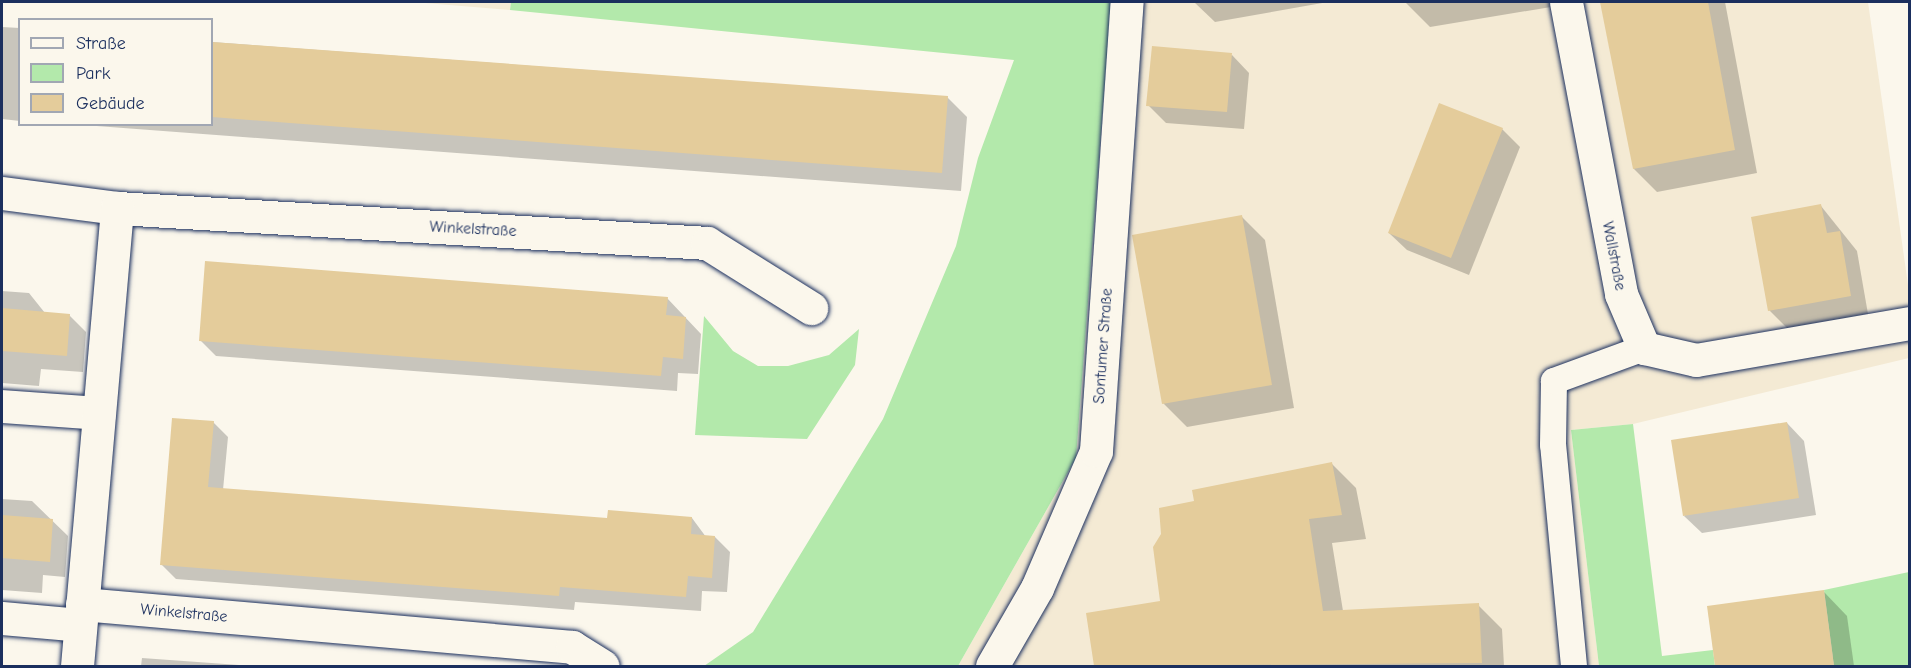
<!DOCTYPE html>
<html>
<head>
<meta charset="utf-8">
<style>
  body { margin:0 }
  #map { position:relative; width:1911px; height:668px; overflow:hidden; background:#fbf7ec; font-family:"Comic Neue",sans-serif }
  div>[style] { position:absolute }
  .built>* { inset:0; background:#f4ead4 }
  .green>* { inset:0; background:#b3e9ab }
  .shadow>* { inset:0; background:#0003 }
  .building>* { inset:0; background:#e4cc9b }
  .roads { filter:drop-shadow(0 0 2px #1b2f5e) drop-shadow(0 0 2px #1b2f5e) }
  .lane>* { height:26px; margin:-13px; padding:0 13px; transform-origin:13px; border-radius:13px; background:#fbf7ec }
  .street>* { height:33px; margin:-16.5px; padding:0 16.5px; transform-origin:16.5px; border-radius:16.5px; background:#fbf7ec }
  span { translate:-50% -50%; white-space:nowrap; text-align:center; line-height:1.15; -webkit-text-stroke:4.5px #fbf7ec; paint-order:stroke }
  .street-label { font-size:16px; color:#1b2f5e }
  .frame { position:absolute; inset:0; border:3px solid #1b2f5e; pointer-events:none }
  .legend { position:absolute; left:18px; top:18px; width:195px; height:108px; box-sizing:border-box; background:#fbf7ec; border:2px solid #a1a7b3; margin:0; padding:8px 10px; list-style:none; font-size:18px; color:#1b2f5e }
  .legend li { display:flex; align-items:center; gap:12px; height:30px }
  .legend b { width:30px; border:2px solid #a1a7b3 }
</style>
</head>
<body>
<div id="map">
  <div class="built">
    <i style="clip-path:polygon(413px 2px,511px 2px,510px 10px)"></i>
    <i style="clip-path:polygon(1111px 2px,1868px 2px,1909px 292px,1909px 358px,1633px 424px,1571px 430px,1599px 666px,958px 666px,1076px 458px)"></i>
  </div>
  <div class="green">
    <i style="clip-path:polygon(511px 2px,1111px 2px,1076px 458px,958px 666px,704px 666px,753px 632px,883px 419px,956px 246px,978px 158px,1014px 60px,510px 10px)"></i>
    <i style="clip-path:polygon(704px 316px,733px 351px,758px 366px,788px 366px,829px 355px,859px 329px,855px 365px,807px 439px,695px 435px)"></i>
    <i style="clip-path:polygon(1633px 424px,1662px 656px,1713px 650px,1715px 666px,1599px 666px,1571px 430px)"></i>
    <i style="clip-path:polygon(1909px 572px,1909px 666px,1834px 666px,1824px 590px)"></i>
  </div>
  <div class="shadow">
    <i style="clip-path:polygon(1194px 2px,1328px 2px,1215px 22px)"></i>
    <i style="clip-path:polygon(1405px 2px,1581px 2px,1430px 27px)"></i>
    <i style="clip-path:polygon(1602px 2px,1725px 2px,1757px 173px,1657px 192px,1634px 169px)"></i>
    <i style="clip-path:polygon(2px 27px,20px 28px,20px 121px,2px 119px)"></i>
    <i style="clip-path:polygon(212px 42px,947px 97px,967px 117px,961px 191px,70px 124px,212px 124px)"></i>
    <i style="clip-path:polygon(1232px 55px,1249px 73px,1244px 129px,1166px 123px,1148px 105px)"></i>
    <i style="clip-path:polygon(1502px 129px,1520px 147px,1469px 275px,1407px 250px,1389px 233px)"></i>
    <i style="clip-path:polygon(1821px 206px,1857px 251px,1868px 314px,1787px 328px,1769px 310px)"></i>
    <i style="clip-path:polygon(1242px 217px,1265px 240px,1294px 408px,1187px 427px,1163px 403px)"></i>
    <i style="clip-path:polygon(2px 291px,29px 293px,45px 313px,69px 315px,86px 332px,83px 372px,41px 369px,39px 386px,2px 383px)"></i>
    <i style="clip-path:polygon(667px 298px,701px 334px,698px 374px,678px 373px,677px 391px,216px 356px,200px 340px)"></i>
    <i style="clip-path:polygon(213px 422px,228px 437px,223px 490px,609px 520px,692px 518px,706px 537px,715px 537px,730px 552px,727px 592px,702px 591px,701px 611px,575px 602px,574px 610px,176px 579px,161px 564px)"></i>
    <i style="clip-path:polygon(1787px 423px,1804px 441px,1816px 515px,1702px 533px,1684px 516px)"></i>
    <i style="clip-path:polygon(1332px 464px,1356px 488px,1366px 539px,1332px 543px,1343px 611px,1478px 605px,1502px 629px,1504px 666px,1096px 666px,1088px 614px,1162px 602px,1196px 503px)"></i>
    <i style="clip-path:polygon(2px 499px,32px 501px,68px 536px,65px 577px,43px 575px,42px 593px,2px 590px)"></i>
    <i style="clip-path:polygon(1824px 592px,1847px 616px,1854px 666px,1716px 666px,1709px 608px)"></i>
    <i style="clip-path:polygon(142px 658px,253px 666px,141px 666px)"></i>
  </div>
  <div class="building">
    <i style="clip-path:polygon(1600px 2px,1708px 2px,1735px 150px,1633px 169px)"></i>
    <i style="clip-path:polygon(212px 42px,948px 96px,942px 173px,212px 117px)"></i>
    <i style="clip-path:polygon(1152px 46px,1232px 53px,1227px 112px,1146px 106px)"></i>
    <i style="clip-path:polygon(1439px 103px,1503px 128px,1451px 258px,1388px 233px)"></i>
    <i style="clip-path:polygon(1821px 204px,1827px 233px,1840px 231px,1851px 296px,1768px 311px,1751px 217px)"></i>
    <i style="clip-path:polygon(1242px 215px,1272px 385px,1162px 404px,1132px 235px)"></i>
    <i style="clip-path:polygon(205px 261px,668px 297px,666px 315px,686px 317px,683px 359px,663px 357px,661px 376px,199px 341px)"></i>
    <i style="clip-path:polygon(2px 308px,70px 314px,67px 356px,2px 351px)"></i>
    <i style="clip-path:polygon(172px 418px,214px 421px,208px 487px,607px 518px,608px 510px,692px 517px,691px 534px,715px 536px,712px 578px,688px 576px,686px 597px,560px 587px,559px 596px,160px 565px)"></i>
    <i style="clip-path:polygon(1787px 422px,1799px 498px,1683px 516px,1671px 440px)"></i>
    <i style="clip-path:polygon(1332px 462px,1342px 515px,1309px 519px,1323px 611px,1479px 603px,1482px 663px,1094px 666px,1086px 613px,1160px 601px,1153px 547px,1161px 534px,1159px 508px,1194px 501px,1192px 490px)"></i>
    <i style="clip-path:polygon(2px 515px,53px 519px,50px 562px,2px 558px)"></i>
    <i style="clip-path:polygon(1824px 590px,1834px 666px,1715px 666px,1707px 606px)"></i>
  </div>
  <div class="roads">
    <div class="lane">
      <i style="left:1574px;top:666px;width:222px;rotate:-95.4deg"></i>
      <i style="left:1553px;top:445px;width:64px;rotate:-89.1deg"></i>
      <i style="left:1554px;top:381px;width:96px;rotate:-20.1deg"></i>
    </div>
    <div class="street">
      <i style="left:1566px;top:2px;width:297px;rotate:79.3deg"></i>
      <i style="left:1621px;top:294px;width:59px;rotate:66.9deg"></i>
      <i style="left:1644px;top:348px;width:53px;rotate:13deg"></i>
      <i style="left:1696px;top:360px;width:217px;rotate:-9.8deg"></i>
      <i style="left:2px;top:193px;width:116px;rotate:7.4deg"></i>
      <i style="left:117px;top:208px;width:591px;rotate:3.39deg"></i>
      <i style="left:707px;top:243px;width:123px;rotate:32deg"></i>
      <i style="left:2px;top:406px;width:97px;rotate:4.1deg"></i>
      <i style="left:82px;top:604px;width:492px;rotate:5deg"></i>
      <i style="left:572px;top:647px;width:36px;rotate:32deg"></i>
      <i style="left:2px;top:618px;width:78px;rotate:5.1deg"></i>
      <i style="left:77px;top:666px;width:460px;rotate:-85deg"></i>
      <i style="left:992px;top:666px;width:90px;rotate:-60deg"></i>
      <i style="left:1037px;top:588px;width:149px;rotate:-66.7deg"></i>
      <i style="left:1096px;top:451px;width:450px;rotate:-86.1deg"></i>
    </div>
  </div>
  <div class="street-label">
    <span style="left:473px;top:229px;rotate:3deg">Winkelstraße</span>
    <span style="left:1614px;top:256px;rotate:79deg">Wallstraße</span>
    <span style="left:1103px;top:346px;rotate:-86deg">Sontumer Straße</span>
    <span style="left:184px;top:613px;rotate:5deg">Winkelstraße</span>
  </div>
  <div class="frame"></div>
  <ul class="legend">
  <li><b style="height:8px;background:#fbf7ec"></b>Straße</li>
  <li><b style="height:16px;background:#b3e9ab"></b>Park</li>
  <li><b style="height:16px;background:#e4cc9b"></b>Gebäude</li>
  </ul>
</div>
</body>
</html>
